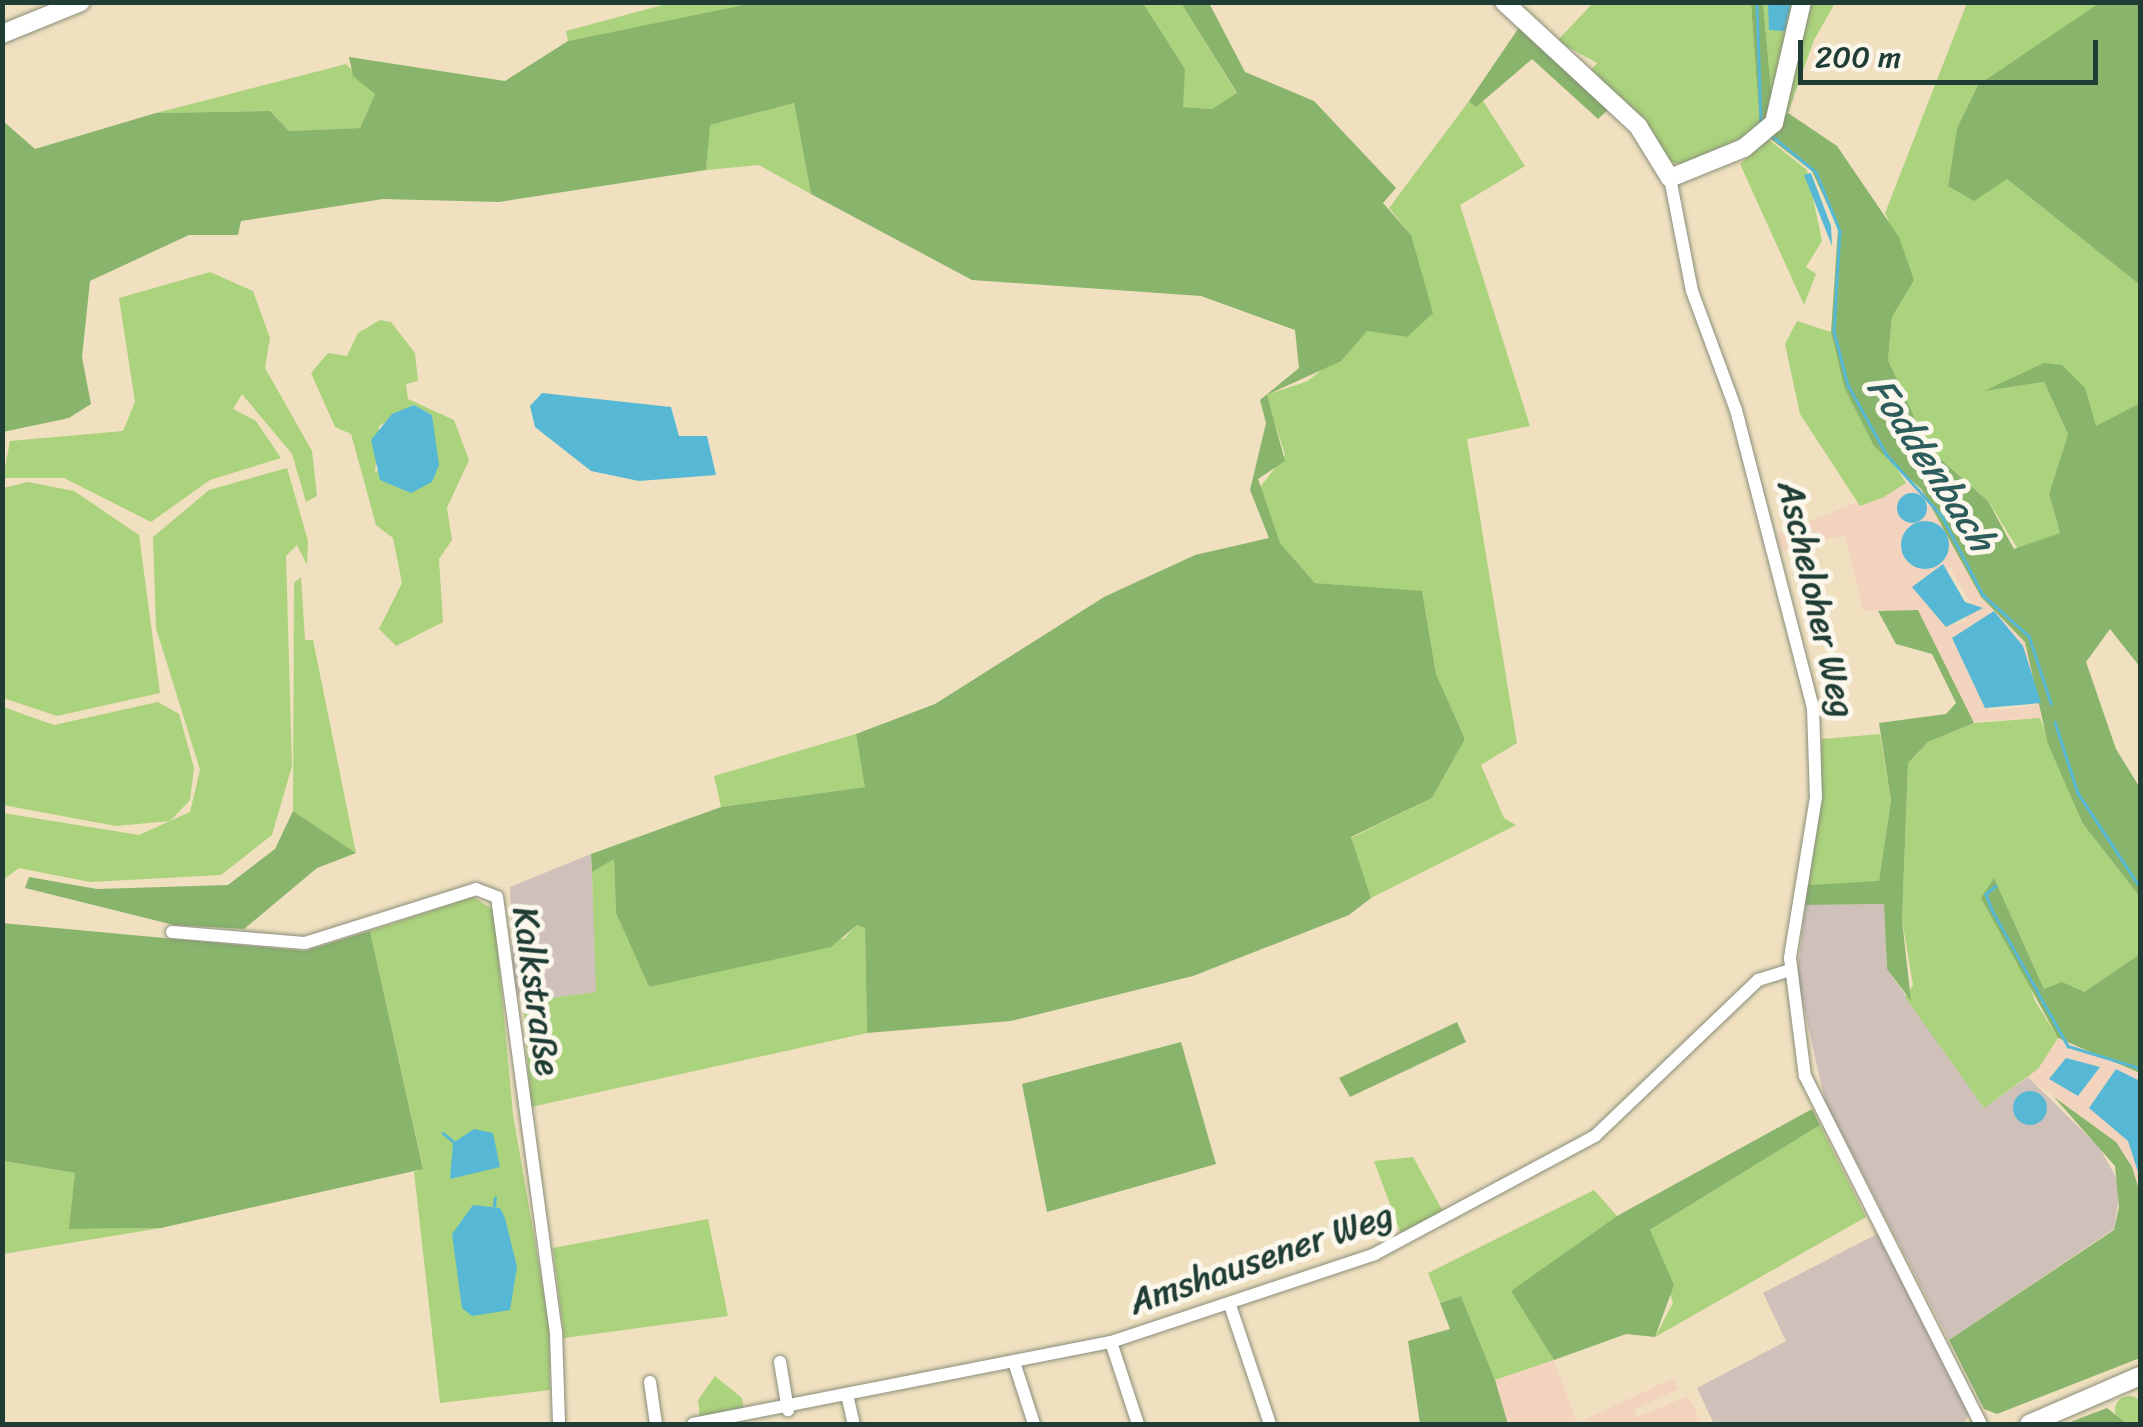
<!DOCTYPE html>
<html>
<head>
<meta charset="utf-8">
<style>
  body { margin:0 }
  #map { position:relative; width:2143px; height:1427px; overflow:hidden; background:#f0e0c0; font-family:Sriracha,sans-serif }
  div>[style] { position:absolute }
  .built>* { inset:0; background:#f2d4be }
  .industrial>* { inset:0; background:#cfc0ba }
  .green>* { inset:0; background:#abd27d }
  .round { border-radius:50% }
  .forest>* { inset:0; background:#88b46c }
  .water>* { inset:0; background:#57b8d6 }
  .stream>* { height:2.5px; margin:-1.25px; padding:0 1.25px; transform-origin:1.25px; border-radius:1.25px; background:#57b8d6 }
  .roads { filter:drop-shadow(0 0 2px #888e7a) drop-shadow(0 0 2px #888e7a) }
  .street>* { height:12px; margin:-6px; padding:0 6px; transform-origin:6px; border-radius:6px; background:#fff }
  .secondary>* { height:18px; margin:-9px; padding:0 9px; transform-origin:9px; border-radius:9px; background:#fff }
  span { translate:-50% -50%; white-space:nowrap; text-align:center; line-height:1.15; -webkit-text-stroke:10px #fbf7ec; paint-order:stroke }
  .street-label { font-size:35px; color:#1f3d34 }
  .water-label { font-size:38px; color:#2d5c5c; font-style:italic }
  .frame { position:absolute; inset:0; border:5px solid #1f3d34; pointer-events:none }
  .scale { position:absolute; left:1798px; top:40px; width:300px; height:45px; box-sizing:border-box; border:5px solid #1f3d34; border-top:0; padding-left:12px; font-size:30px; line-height:35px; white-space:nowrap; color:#1f3d34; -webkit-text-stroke:8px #fbf7ec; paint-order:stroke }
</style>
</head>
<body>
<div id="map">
  <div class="built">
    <i style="clip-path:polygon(evenodd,1906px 483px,1922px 490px,1981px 597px,2025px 642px,2047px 714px,2040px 718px,1970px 721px,1918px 610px,1863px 611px,1845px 535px,1782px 551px,1777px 534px,1906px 483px,1949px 566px,1970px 603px,1965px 621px,1946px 627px,1949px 566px,1906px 483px,1989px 610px,2023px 646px,2036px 705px,1989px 711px,1977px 679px,1989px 610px)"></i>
    <i style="clip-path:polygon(2058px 1038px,2140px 1073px,2140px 1193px,2116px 1142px,2028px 1077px)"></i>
    <i style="clip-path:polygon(1554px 1360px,1577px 1423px,1674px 1378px,1678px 1389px,1634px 1410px,1637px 1417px,1688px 1396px,1702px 1424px,1508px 1424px,1495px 1380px)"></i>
  </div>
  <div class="industrial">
    <i style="clip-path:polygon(591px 854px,597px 992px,523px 1002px,513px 989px,510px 887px)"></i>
    <i style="clip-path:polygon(1884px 904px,1887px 969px,1984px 1108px,2028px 1077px,2099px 1147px,2121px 1186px,2114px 1229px,1949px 1340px,1825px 1101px,1797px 977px,1805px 905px)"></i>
    <i style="clip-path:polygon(1877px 1234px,1969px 1412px,1964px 1424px,1714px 1424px,1697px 1388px,1786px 1341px,1763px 1293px)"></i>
  </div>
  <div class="green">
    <i style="clip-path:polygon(670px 3px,759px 3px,568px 41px,566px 31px)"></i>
    <i style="clip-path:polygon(1143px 3px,1181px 3px,1237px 94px,1212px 109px,1182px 107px,1185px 69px)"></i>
    <i style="clip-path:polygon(1593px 3px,1751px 3px,1760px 129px,1684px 165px,1671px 162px,1591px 70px,1597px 63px,1557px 41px)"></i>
    <i style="clip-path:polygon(1763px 3px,1796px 3px,1773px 111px)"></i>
    <i style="clip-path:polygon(1807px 3px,1835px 3px,1814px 40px,1788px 113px,1779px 124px)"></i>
    <i style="clip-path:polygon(1967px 3px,2101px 3px,1978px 85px,1957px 128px,1948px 186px,2007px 179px,2140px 285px,2140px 403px,2095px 427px,2062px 365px,1990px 390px,2044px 382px,2068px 434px,2049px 494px,2060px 533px,2021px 554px,1988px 501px,1929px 449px,1888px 360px,1892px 317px,1914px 279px,1885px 213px)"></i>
    <i style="clip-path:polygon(346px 64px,375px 94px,360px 128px,289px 131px,270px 111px,156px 113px)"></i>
    <i style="clip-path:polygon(1469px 101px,1483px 101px,1525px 166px,1460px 205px,1530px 426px,1467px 439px,1517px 743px,1481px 765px,1504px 818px,1516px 825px,1371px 898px,1351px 838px,1432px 798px,1465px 739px,1436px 674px,1422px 592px,1315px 583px,1280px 543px,1258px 490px,1285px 455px,1266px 395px,1308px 381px,1367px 331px,1407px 337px,1411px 235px,1389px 208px)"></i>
    <i style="clip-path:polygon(794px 103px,811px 194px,759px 165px,706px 170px,709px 125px)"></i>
    <i style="clip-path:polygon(1768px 139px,1807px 170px,1822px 241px,1806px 267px,1816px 274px,1804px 305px,1740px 164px)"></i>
    <i style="clip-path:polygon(210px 272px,253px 291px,270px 338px,265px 368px,312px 451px,317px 496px,306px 502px,292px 454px,242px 394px,233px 409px,256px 421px,281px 458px,210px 480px,151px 522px,64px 478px,3px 478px,10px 441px,123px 431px,135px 402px,119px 298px)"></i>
    <i style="clip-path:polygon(evenodd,380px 320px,391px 322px,415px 353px,418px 381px,406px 384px,408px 399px,454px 420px,469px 460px,447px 508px,452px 540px,439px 559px,443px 622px,396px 646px,379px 629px,402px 583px,393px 538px,376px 525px,351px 434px,335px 427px,311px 373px,328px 353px,347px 356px,358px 333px,380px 320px,414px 405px,432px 415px,435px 451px,375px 472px,379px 426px,414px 405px)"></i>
    <i style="clip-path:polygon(1797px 321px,1831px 332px,1844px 387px,1906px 483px,1882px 498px,1860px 506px,1800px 414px,1785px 344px)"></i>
    <i style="clip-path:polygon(287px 468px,308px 541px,307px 565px,297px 545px,286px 556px,292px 766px,272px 835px,221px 875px,90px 882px,19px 868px,3px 880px,3px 813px,139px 835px,190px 812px,200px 770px,156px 628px,153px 537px,209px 490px)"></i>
    <i style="clip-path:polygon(28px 482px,74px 491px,139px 535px,160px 693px,57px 716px,3px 698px,3px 488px)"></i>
    <i style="clip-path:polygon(301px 577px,305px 640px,313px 640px,356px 853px,293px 811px,294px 583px)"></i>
    <i style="clip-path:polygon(158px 702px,179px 714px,194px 768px,190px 800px,170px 821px,116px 826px,3px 805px,3px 707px,54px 725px)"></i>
    <i style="clip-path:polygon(2040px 718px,2083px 824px,2140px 897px,2140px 954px,2084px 992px,2044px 989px,1994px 878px,2035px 1001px,2058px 1038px,2038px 1069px,1984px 1108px,1905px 997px,1913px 985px,1902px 920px,1908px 763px,1928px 742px,1974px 723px)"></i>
    <i style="clip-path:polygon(856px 734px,866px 787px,721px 807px,714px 776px)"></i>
    <i style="clip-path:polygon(1880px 734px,1891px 801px,1879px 882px,1807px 885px,1822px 739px)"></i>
    <i style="clip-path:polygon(614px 858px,616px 913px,649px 987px,845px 938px,856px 925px,865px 928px,867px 1033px,531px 1107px,523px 1002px,596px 992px,592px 872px)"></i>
    <i style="clip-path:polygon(473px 897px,494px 910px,513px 1114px,549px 1323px,550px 1390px,440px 1403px,414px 1172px,423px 1168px,370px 931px)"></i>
    <i style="clip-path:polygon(1820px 1125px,1866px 1217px,1655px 1337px,1673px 1303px,1649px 1231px)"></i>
    <i style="clip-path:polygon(1413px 1157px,1444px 1213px,1401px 1234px,1374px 1161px)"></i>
    <i style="clip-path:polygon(2px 1161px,75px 1173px,70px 1229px,161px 1228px,3px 1254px)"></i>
    <i style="clip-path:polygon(1594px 1190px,1617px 1216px,1512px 1291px,1554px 1360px,1495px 1380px,1461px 1296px,1440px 1303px,1428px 1273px)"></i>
    <i style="clip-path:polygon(708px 1219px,728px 1316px,564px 1338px,553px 1248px)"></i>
    <i style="clip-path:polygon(715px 1376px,742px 1398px,744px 1411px,700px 1417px,698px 1400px)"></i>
    <i class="round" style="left:2115px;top:1396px;width:28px;height:28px"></i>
  </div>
  <div class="forest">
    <i style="clip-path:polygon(759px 2px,1143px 3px,1185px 69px,1183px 107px,1212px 109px,1237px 93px,1181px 3px,1209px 3px,1245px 72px,1314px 101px,1396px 188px,1383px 203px,1411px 235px,1433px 313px,1407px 337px,1367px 331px,1341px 361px,1267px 395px,1285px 461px,1258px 479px,1280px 543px,1315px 583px,1422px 591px,1436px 674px,1465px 739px,1432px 798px,1351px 837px,1371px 898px,1349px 915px,1193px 976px,1011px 1021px,867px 1033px,865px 928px,857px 925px,831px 947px,649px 987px,616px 913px,614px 859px,592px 872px,591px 854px,721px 807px,865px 787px,856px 734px,935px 704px,1104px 597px,1195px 555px,1269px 538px,1250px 490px,1266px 423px,1260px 400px,1299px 368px,1295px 330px,1201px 296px,972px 280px,811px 194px,794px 103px,710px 125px,706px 170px,499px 202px,383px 199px,241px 221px,238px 235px,189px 235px,90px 281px,82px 357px,91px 404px,69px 418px,3px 432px,3px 121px,35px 149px,156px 113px,270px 111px,289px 131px,360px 128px,375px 94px,353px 76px,349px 57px,505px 81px,568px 41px)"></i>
    <i style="clip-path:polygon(2101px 2px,2140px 3px,2140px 285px,2007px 179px,1974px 201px,1948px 186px,1957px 128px,1978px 85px)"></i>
    <i style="clip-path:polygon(1751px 3px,1763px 3px,1773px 111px,1760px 129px)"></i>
    <i style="clip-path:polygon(1520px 26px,1610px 108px,1598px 119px,1532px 59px,1476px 107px,1469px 101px)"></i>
    <i style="clip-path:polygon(1788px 113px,1837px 146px,1899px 237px,1914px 280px,1892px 317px,1888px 360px,1929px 449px,1988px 501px,2014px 549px,2060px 533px,2049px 494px,2068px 434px,2044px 382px,1984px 391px,2044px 363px,2062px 365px,2085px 388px,2096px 426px,2140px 403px,2140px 667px,2110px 629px,2086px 662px,2116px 749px,2140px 788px,2140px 897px,2083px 824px,2048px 744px,2025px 642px,1981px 597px,1922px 490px,1874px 446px,1844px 387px,1831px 332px,1838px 228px,1812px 171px,1768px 137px)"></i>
    <i style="clip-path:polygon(1918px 610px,1974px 723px,1928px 742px,1908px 763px,1902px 920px,1911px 1001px,1887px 969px,1884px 904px,1805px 905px,1807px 885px,1879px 881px,1891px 801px,1879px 723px,1946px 714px,1956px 703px,1932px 654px,1896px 644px,1878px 611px)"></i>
    <i style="clip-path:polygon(293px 811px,356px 853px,317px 868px,244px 929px,174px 925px,25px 888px,29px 877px,97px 889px,228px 885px,275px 849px)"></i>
    <i style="clip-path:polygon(1994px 878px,2044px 989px,2062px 982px,2084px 992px,2140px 954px,2140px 1073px,2058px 1038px,1981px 898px)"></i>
    <i style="clip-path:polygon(2px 923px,305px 951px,370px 931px,423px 1169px,161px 1228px,69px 1229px,75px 1173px,3px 1161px)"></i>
    <i style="clip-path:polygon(1457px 1022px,1466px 1042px,1350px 1097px,1339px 1078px)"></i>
    <i style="clip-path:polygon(1181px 1042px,1216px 1164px,1047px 1212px,1022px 1084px)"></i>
    <i style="clip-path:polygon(2054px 1097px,2116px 1142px,2132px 1167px,2140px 1193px,2140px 1358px,1997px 1414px,1984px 1409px,1949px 1340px,2114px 1230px,2119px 1207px,2115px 1166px)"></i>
    <i style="clip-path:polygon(1812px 1109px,1820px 1125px,1650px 1230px,1674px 1285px,1655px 1337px,1626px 1334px,1554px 1360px,1511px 1291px,1617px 1216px)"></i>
    <i style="clip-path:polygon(1461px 1296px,1495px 1380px,1508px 1424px,1420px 1424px,1408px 1341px,1450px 1329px,1440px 1303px)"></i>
    <i style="clip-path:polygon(2107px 1408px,2127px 1424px,2065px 1424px)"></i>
  </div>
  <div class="water">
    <i style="clip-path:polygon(1768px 3px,1791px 3px,1785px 31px,1769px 30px)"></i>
    <i style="clip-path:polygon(1811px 173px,1831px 226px,1832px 246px,1804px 175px)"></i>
    <i style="clip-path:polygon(542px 393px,671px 407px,679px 436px,707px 436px,716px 475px,639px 481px,591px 471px,535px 427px,530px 406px)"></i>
    <i style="clip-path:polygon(414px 405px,432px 415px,439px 465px,432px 482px,411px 493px,380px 480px,371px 440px,392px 414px)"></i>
    <i class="round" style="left:1897px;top:493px;width:30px;height:30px"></i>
    <i class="round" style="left:1901px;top:521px;width:48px;height:48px"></i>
    <i style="clip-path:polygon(1943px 564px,1965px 602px,1983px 608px,1946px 627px,1912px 587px)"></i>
    <i style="clip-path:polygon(1994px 611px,2023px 646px,2041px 703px,1985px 708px,1952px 638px)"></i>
    <i style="clip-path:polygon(2066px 1058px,2100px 1067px,2078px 1096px,2049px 1079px)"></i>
    <i style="clip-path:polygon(2116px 1069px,2140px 1081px,2140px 1178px,2128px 1141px,2089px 1108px)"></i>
    <i class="round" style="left:2013px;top:1091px;width:34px;height:34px"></i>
    <i style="clip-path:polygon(474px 1129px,493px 1133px,500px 1167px,450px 1179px,453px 1143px)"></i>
    <i style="clip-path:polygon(473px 1205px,500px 1208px,505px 1218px,517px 1267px,510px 1310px,472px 1316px,462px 1308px,452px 1234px)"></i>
  </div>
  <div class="stream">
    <i style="left:1757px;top:2px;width:122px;rotate:88.1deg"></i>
    <i style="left:1771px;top:135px;width:58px;rotate:39.4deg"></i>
    <i style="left:1816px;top:172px;width:64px;rotate:67.9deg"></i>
    <i style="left:1840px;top:231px;width:100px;rotate:93.4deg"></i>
    <i style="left:1834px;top:331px;width:56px;rotate:75.5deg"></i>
    <i style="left:1848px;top:385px;width:80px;rotate:60.9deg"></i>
    <i style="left:1887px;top:455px;width:82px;rotate:48deg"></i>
    <i style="left:1942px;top:516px;width:89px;rotate:62.6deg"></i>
    <i style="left:1983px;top:595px;width:62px;rotate:41.7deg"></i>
    <i style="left:2029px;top:636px;width:71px;rotate:71.8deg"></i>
    <i style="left:2055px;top:722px;width:75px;rotate:72.1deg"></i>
    <i style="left:2078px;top:793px;width:113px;rotate:56.6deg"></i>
    <i style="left:1996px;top:886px;width:13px;rotate:141deg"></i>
    <i style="left:1986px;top:894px;width:17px;rotate:69deg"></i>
    <i style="left:1992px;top:910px;width:156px;rotate:60.8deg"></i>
    <i style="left:2068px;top:1046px;width:75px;rotate:17deg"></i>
    <i style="left:443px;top:1133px;width:14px;rotate:39deg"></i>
    <i style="left:494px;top:1206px;width:8px;rotate:-83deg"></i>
  </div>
  <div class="roads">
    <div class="street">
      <i style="left:1670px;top:178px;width:115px;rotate:79deg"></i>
      <i style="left:1692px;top:291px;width:127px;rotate:69.7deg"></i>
      <i style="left:1736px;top:410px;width:308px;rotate:75.5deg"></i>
      <i style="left:1813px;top:708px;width:89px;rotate:88.1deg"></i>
      <i style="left:1816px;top:797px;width:163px;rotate:99.2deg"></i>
      <i style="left:1790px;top:958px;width:119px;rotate:82.8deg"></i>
      <i style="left:1805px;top:1076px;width:390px;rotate:63.2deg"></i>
      <i style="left:172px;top:932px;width:133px;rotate:4.7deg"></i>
      <i style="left:305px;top:943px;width:179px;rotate:-17.5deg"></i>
      <i style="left:476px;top:889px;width:22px;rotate:21deg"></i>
      <i style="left:497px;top:897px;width:439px;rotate:82.3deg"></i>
      <i style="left:556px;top:1332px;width:92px;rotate:88.1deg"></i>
      <i style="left:1231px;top:1308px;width:122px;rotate:71.4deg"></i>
      <i style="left:1111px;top:1342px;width:86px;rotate:71.8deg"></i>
      <i style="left:780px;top:1362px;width:49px;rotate:80.5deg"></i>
      <i style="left:1015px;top:1365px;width:62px;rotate:72.1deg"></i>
      <i style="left:650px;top:1382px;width:42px;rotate:81.9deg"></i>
      <i style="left:848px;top:1399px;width:26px;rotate:77deg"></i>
      <i style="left:693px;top:1424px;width:426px;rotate:-11.1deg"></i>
      <i style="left:1111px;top:1342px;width:278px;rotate:-18.4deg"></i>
      <i style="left:1375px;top:1254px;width:250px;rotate:-28.2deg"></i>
      <i style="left:1595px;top:1136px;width:226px;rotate:-43.7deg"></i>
      <i style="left:1758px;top:980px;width:34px;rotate:-17deg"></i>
    </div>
    <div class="secondary">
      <i style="left:1504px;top:2px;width:183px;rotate:42.8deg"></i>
      <i style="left:1638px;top:126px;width:61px;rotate:58.4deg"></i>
      <i style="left:1670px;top:178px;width:80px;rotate:-22.1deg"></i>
      <i style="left:1744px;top:148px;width:39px;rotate:-40deg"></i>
      <i style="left:1774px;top:123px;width:124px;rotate:-77deg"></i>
      <i style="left:2px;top:34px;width:85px;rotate:-22.1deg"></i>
      <i style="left:2029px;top:1424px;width:121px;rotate:-23.4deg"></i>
    </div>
  </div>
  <div class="street-label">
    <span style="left:1817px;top:599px;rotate:77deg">Ascheloher Weg</span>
    <span style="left:537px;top:991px;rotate:82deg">Kalkstraße</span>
    <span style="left:1261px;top:1258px;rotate:-19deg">Amshausener Weg</span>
  </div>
  <div class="water-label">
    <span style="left:1931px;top:464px;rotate:57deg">Foddenbach</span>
  </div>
  <div class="frame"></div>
  <div class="scale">200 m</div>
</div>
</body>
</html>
